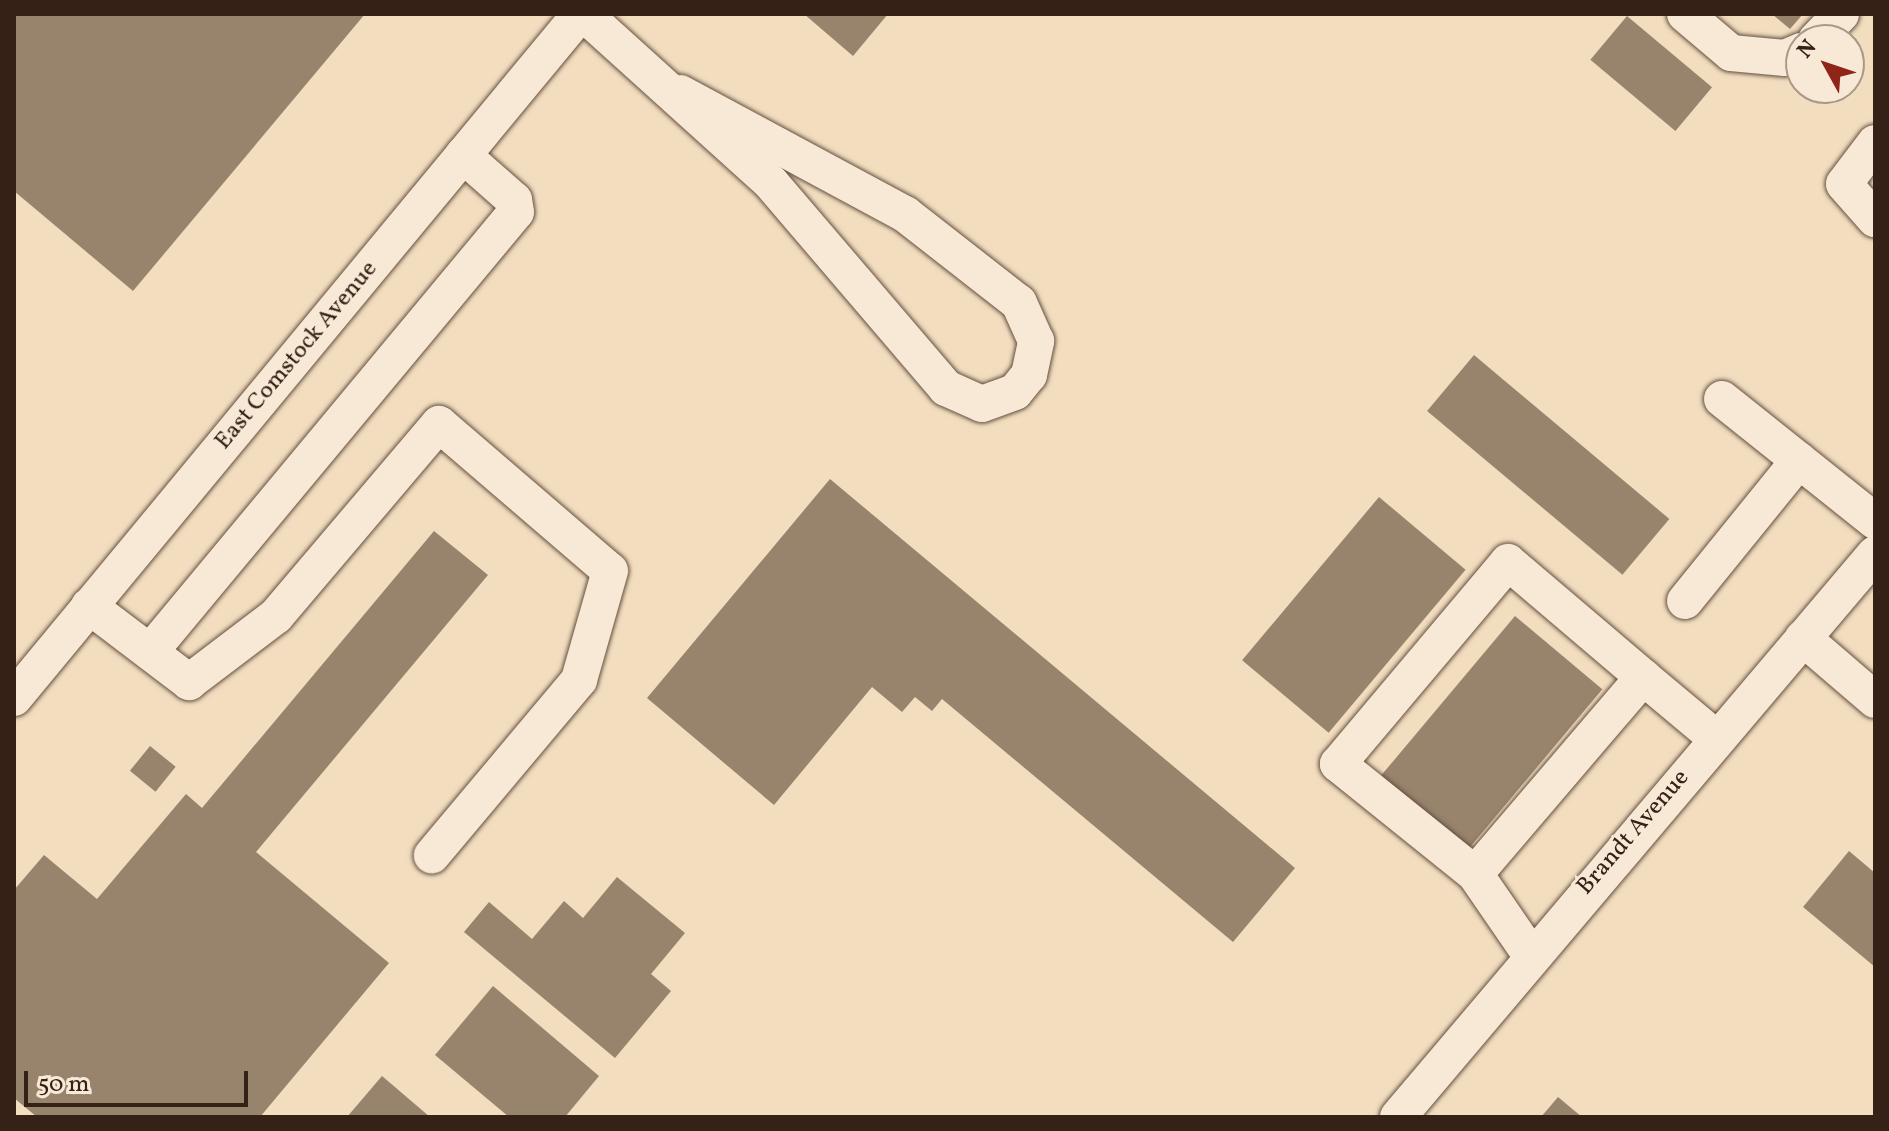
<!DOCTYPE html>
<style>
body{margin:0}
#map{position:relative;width:1889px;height:1131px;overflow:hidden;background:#f3ddbf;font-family:Vollkorn,serif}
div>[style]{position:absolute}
.building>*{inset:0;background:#98836d;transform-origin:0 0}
.roads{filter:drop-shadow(0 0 2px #645040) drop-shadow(0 0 2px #645040)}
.minor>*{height:36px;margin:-18px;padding:0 18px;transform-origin:18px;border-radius:18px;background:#f7e9d5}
span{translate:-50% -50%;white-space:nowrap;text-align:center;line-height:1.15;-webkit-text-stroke:6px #f7e9d5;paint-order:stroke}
.street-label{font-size:24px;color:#352115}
.frame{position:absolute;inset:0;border:16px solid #352115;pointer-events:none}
.north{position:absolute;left:1785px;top:24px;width:80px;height:80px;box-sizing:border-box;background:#f7e9d5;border:2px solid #a99988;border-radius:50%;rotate:310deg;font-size:22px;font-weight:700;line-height:32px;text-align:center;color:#352115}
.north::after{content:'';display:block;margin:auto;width:28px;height:36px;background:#8f2418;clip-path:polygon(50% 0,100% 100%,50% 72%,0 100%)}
.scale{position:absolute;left:24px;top:1071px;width:224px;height:36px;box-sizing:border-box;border:4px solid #352115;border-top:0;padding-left:10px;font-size:24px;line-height:28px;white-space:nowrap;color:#352115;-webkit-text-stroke:6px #f7e9d5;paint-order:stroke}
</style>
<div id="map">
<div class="building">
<div style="clip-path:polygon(14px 14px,365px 14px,133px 291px,14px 191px)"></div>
<div style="clip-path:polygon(804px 14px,888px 14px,853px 56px)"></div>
<div style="clip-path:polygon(1772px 14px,1803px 14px,1790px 29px)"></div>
<div style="left:1627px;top:16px;width:111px;height:57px;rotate:40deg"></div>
<div style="left:1474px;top:355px;width:255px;height:73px;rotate:40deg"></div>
<div style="clip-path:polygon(830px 479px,1295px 868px,1233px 942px,942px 699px,932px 711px,915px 697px,902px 712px,872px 687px,774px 805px,647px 698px)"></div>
<div style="left:1379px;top:497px;width:113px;height:213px;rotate:40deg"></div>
<div style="clip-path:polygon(434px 531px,488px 575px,256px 852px,389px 963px,260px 1117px,37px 1117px,14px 1098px,14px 890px,44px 855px,97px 899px,186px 794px,202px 808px)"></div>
<div style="left:1515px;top:616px;width:114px;height:209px;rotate:40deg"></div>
<div style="left:150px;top:746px;width:33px;height:32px;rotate:39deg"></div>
<div style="clip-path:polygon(1849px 851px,1875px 873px,1875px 967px,1803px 907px)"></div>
<div style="clip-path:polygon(617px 877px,685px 933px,651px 974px,671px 991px,615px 1058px,464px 932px,489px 902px,532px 939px,564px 901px,583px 918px)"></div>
<div style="clip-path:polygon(493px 986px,599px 1076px,565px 1117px,509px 1117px,435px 1055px)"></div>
<div style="clip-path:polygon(382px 1076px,430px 1117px,347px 1117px)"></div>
<div style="clip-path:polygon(1558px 1097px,1582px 1117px,1541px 1117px)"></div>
</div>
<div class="roads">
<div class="minor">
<div style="left:584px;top:14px;width:252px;rotate:42.1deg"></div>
<div style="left:771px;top:183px;width:270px;rotate:49.5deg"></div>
<div style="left:946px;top:388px;width:39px;rotate:24deg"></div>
<div style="left:982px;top:404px;width:35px;rotate:-20deg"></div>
<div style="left:1015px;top:392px;width:22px;rotate:-51deg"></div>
<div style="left:1029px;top:375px;width:35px;rotate:-78deg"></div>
<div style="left:1036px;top:341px;width:42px;rotate:-114.1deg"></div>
<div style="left:1019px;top:303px;width:145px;rotate:-142deg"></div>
<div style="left:905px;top:214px;width:255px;rotate:-151.7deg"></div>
<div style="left:1685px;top:14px;width:60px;rotate:40.3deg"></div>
<div style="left:1731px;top:53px;width:54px;rotate:5.3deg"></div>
<div style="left:1785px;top:58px;width:17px;rotate:-24deg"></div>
<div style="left:1816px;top:40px;width:36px;rotate:-46deg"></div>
<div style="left:1875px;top:143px;width:51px;rotate:127.1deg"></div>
<div style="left:1844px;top:184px;width:47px;rotate:48.5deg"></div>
<div style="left:1722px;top:399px;width:196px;rotate:38.6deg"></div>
<div style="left:1685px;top:601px;width:181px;rotate:-51deg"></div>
<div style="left:89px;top:606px;width:126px;rotate:37.2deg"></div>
<div style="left:189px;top:682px;width:109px;rotate:-37.2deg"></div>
<div style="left:276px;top:616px;width:252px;rotate:-49.7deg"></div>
<div style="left:439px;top:424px;width:225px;rotate:40.7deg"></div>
<div style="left:610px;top:571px;width:113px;rotate:105.9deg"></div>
<div style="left:579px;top:680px;width:229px;rotate:130deg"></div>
<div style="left:1803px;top:638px;width:95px;rotate:40.7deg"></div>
<div style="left:150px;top:652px;width:572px;rotate:-50.25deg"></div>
<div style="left:516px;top:212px;width:12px;rotate:-99deg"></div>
<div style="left:514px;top:200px;width:68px;rotate:-138.6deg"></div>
<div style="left:14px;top:698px;width:888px;rotate:-50.39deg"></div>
<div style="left:1475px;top:874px;width:176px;rotate:-141.2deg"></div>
<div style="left:1338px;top:764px;width:264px;rotate:-49.9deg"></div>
<div style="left:1508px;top:562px;width:177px;rotate:40.4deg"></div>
<div style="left:1530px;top:954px;width:97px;rotate:-124.5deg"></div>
<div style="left:1475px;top:874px;width:259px;rotate:-49.5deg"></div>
<div style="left:1643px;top:677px;width:95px;rotate:39.9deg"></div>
<div style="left:1398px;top:1117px;width:738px;rotate:-49.73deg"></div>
</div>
</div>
<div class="street-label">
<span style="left:297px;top:356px;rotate:-50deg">East Comstock Avenue</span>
<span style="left:1634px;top:833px;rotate:-49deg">Brandt Avenue</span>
</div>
<div class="frame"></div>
<div class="north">N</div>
<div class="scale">50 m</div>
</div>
